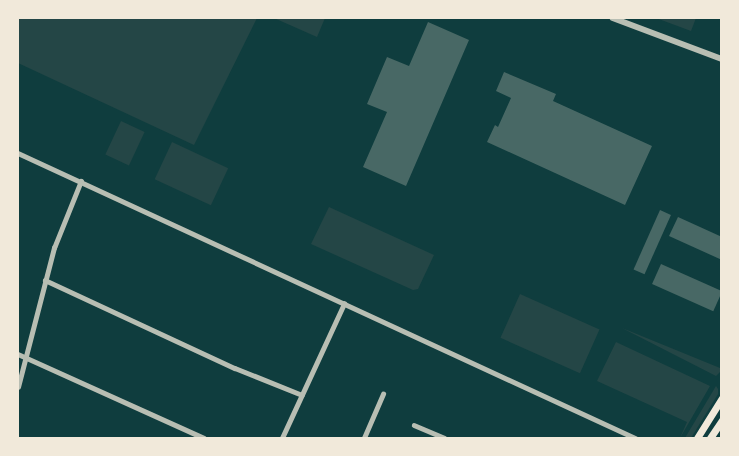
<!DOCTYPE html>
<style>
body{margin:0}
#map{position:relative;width:739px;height:456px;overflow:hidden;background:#0f3d3e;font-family:"Nunito Sans",sans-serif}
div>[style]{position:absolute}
.green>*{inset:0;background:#244646;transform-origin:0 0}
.building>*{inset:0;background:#486865;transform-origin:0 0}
.minor>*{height:4.5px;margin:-2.25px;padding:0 2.25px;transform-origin:2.25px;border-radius:2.25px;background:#b8beb3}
.tertiary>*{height:5.5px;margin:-2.75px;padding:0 2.75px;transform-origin:2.75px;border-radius:2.75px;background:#b8beb3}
.primary>*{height:7px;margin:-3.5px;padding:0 3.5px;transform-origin:3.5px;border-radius:3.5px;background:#f1e9da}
span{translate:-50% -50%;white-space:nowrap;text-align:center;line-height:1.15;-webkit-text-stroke:5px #f1e9da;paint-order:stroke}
.frame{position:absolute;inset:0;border:19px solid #f1e9da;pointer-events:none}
</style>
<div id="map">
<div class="green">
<div style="clip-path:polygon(18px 18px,257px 18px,194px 145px,18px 63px)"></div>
<div style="clip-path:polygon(274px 18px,325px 18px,317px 37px)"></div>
<div style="clip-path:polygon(656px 18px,696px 18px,691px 31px)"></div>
<div style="left:121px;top:121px;width:26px;height:37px;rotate:25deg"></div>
<div style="left:172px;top:142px;width:62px;height:41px;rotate:25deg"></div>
<div style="clip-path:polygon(329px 207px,434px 255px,418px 289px,413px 290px,311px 244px)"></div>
<div style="left:520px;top:294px;width:87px;height:48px;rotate:24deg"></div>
<div style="clip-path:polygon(622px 328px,720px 368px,721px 366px,721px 371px,716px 376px)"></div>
<div style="clip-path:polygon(616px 342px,710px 386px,680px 438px,687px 422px,597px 381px)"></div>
<div style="clip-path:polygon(716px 386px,718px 389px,718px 394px,691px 438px,685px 438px)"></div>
</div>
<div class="building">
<div style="clip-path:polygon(428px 22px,469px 40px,406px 186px,363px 167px,387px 112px,367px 104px,387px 57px,409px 66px)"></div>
<div style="clip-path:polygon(504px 72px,556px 94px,553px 101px,652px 146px,625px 205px,487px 142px,495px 125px,498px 127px,511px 98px,496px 91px)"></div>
<div style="left:660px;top:210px;width:12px;height:65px;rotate:24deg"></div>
<div style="clip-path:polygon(678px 217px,722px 237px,722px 260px,669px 236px)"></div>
<div style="left:661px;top:264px;width:67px;height:22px;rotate:24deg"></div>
</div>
<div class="minor">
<div style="left:18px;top:153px;width:680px;rotate:24.79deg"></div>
<div style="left:45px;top:280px;width:209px;rotate:24.9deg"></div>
<div style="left:235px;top:368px;width:72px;rotate:21.9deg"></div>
<div style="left:18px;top:354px;width:204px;rotate:24.3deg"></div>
<div style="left:18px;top:387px;width:144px;rotate:-75.5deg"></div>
<div style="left:54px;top:248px;width:72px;rotate:-68.1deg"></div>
<div style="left:414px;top:425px;width:33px;rotate:23deg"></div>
<div style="left:282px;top:438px;width:148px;rotate:-65.2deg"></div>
<div style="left:364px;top:438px;width:48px;rotate:-66.6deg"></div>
</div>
<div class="tertiary">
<div style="left:613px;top:18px;width:116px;rotate:20.6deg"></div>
</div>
<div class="primary">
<div style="left:697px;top:438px;width:47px;rotate:-58deg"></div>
<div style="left:710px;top:438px;width:22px;rotate:-56deg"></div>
</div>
<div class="frame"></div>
</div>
